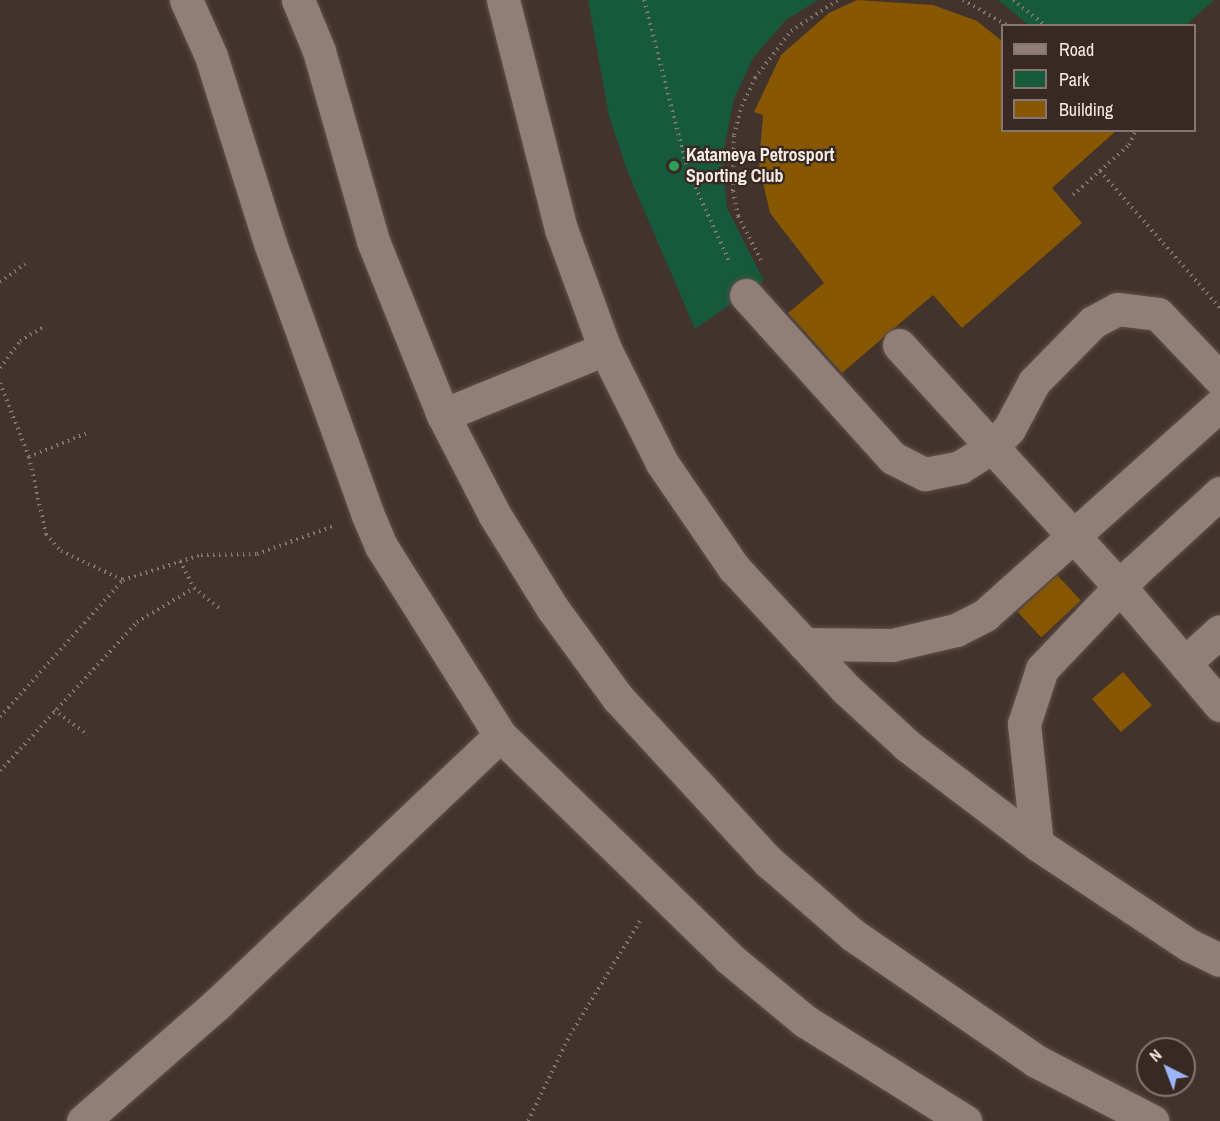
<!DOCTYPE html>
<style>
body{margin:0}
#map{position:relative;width:1220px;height:1121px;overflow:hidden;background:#43332d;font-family:"Archivo Narrow",sans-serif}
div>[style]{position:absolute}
.green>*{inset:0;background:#17593d}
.building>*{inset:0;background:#875801;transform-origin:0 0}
.path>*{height:4px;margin-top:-2px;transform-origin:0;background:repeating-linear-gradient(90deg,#857772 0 1.5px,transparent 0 6px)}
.roads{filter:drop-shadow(0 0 2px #5e504c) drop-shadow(0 0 2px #5e504c)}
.minor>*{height:33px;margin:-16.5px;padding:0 16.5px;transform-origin:16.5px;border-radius:16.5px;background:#917e77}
.dots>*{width:16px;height:16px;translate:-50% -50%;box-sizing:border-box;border:3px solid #382923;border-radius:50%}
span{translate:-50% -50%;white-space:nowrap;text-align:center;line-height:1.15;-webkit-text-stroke:4.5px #382923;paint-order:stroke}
.poi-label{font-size:18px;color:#f5ebe7;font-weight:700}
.left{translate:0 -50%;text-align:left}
.legend{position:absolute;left:1001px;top:24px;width:195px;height:108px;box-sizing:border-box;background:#382923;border:2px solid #847771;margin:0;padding:8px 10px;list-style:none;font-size:18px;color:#f5ebe7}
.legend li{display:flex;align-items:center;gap:12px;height:30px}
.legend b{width:30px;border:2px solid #847771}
.north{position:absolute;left:1136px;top:1037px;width:60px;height:60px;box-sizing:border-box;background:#382923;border:2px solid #847771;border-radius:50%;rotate:318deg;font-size:16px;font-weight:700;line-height:24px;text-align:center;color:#f5ebe7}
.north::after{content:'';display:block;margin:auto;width:21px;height:27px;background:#9bb5fd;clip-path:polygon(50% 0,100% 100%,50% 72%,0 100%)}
</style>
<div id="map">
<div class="green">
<div style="clip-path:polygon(588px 0,818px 0,786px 20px,753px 58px,734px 99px,722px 158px,727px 208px,764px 281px,695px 329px,628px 173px,609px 116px)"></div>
<div style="clip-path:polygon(998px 0,1214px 0,1186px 25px,1030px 26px)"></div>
</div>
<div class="building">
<div style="clip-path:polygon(857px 0,933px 5px,977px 21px,1002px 41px,1002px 130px,1117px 130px,1052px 188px,1082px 223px,962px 328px,933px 295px,842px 373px,788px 313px,824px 283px,770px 213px,759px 165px,763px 115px,754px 112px,781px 55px,829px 13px)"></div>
<div style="left:1057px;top:575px;width:35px;height:54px;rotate:47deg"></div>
<div style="left:1123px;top:672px;width:44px;height:41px;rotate:49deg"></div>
</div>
<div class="path">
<div style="left:644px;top:0;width:177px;rotate:75.6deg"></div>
<div style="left:688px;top:171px;width:101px;rotate:65.5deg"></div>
<div style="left:963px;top:0;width:52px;rotate:30deg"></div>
<div style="left:1013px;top:0;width:42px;rotate:38.2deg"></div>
<div style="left:1100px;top:171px;width:182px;rotate:48.8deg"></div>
<div style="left:1073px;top:195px;width:75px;rotate:-41.8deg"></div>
<div style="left:1129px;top:145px;width:17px;rotate:-65deg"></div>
<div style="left:761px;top:260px;width:50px;rotate:-117.6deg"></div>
<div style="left:738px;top:216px;width:25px;rotate:-101deg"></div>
<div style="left:733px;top:191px;width:56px;rotate:-89deg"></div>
<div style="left:734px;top:135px;width:30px;rotate:-75deg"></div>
<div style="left:742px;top:106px;width:31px;rotate:-65deg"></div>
<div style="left:755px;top:78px;width:59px;rotate:-52.5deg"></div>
<div style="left:791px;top:31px;width:56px;rotate:-33.4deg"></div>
<div style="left:0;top:282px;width:31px;rotate:-36deg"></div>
<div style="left:0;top:368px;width:34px;rotate:-53deg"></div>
<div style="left:20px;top:341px;width:27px;rotate:-31deg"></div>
<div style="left:0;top:383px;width:79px;rotate:68.6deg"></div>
<div style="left:29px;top:457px;width:79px;rotate:77.6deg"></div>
<div style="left:46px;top:534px;width:23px;rotate:49deg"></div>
<div style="left:61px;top:551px;width:68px;rotate:25.1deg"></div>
<div style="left:29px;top:457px;width:63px;rotate:-22.5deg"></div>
<div style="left:180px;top:561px;width:30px;rotate:63deg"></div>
<div style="left:194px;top:588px;width:35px;rotate:39deg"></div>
<div style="left:54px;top:710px;width:42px;rotate:36.3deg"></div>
<div style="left:0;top:717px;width:184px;rotate:-48.1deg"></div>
<div style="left:123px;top:580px;width:82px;rotate:-17.8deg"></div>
<div style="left:201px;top:555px;width:56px;rotate:-1deg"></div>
<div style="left:257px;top:554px;width:82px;rotate:-20deg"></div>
<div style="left:0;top:771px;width:202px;rotate:-47.4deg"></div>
<div style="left:137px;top:622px;width:66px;rotate:-30.8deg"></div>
<div style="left:528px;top:1121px;width:96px;rotate:-64deg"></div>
<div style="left:570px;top:1035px;width:134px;rotate:-58.4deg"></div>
</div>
<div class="roads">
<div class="minor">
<div style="left:186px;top:0;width:61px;rotate:65.9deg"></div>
<div style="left:211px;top:56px;width:196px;rotate:72.5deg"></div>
<div style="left:270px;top:243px;width:287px;rotate:70.2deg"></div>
<div style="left:367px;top:513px;width:36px;rotate:67deg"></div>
<div style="left:381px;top:546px;width:223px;rotate:57.8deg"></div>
<div style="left:500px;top:735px;width:320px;rotate:44.2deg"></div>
<div style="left:729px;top:958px;width:99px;rotate:39.7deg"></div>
<div style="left:805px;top:1021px;width:189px;rotate:32deg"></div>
<div style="left:298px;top:0;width:55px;rotate:67.6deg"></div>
<div style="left:319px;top:51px;width:198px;rotate:74.1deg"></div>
<div style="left:373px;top:241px;width:188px;rotate:68.1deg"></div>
<div style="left:443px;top:415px;width:111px;rotate:62.7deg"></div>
<div style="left:494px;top:514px;width:112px;rotate:58.2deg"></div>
<div style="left:553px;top:609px;width:110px;rotate:53.9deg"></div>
<div style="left:618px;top:698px;width:223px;rotate:47.4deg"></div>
<div style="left:769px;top:862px;width:111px;rotate:41deg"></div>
<div style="left:853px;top:935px;width:222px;rotate:34.5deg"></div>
<div style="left:1036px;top:1061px;width:131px;rotate:27.3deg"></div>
<div style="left:503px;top:0;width:236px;rotate:75.8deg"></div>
<div style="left:561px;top:229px;width:128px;rotate:69.9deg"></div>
<div style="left:605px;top:349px;width:127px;rotate:63.4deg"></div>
<div style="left:662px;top:463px;width:127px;rotate:55.6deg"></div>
<div style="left:734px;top:568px;width:165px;rotate:47.2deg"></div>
<div style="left:846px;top:689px;width:84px;rotate:42.6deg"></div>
<div style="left:908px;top:746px;width:162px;rotate:37.2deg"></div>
<div style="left:1037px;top:844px;width:182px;rotate:33.6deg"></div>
<div style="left:1189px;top:945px;width:34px;rotate:26deg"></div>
<div style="left:746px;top:295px;width:219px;rotate:48deg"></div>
<div style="left:893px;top:458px;width:36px;rotate:27deg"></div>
<div style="left:925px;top:474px;width:36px;rotate:-11deg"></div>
<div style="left:960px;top:467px;width:38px;rotate:-32deg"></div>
<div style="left:992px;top:447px;width:25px;rotate:-47deg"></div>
<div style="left:1009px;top:429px;width:53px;rotate:-62deg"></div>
<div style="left:1034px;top:382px;width:84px;rotate:-45.5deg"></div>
<div style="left:1093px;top:322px;width:27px;rotate:-28deg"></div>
<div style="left:1117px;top:309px;width:41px;rotate:7deg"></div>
<div style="left:1158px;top:314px;width:90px;rotate:46.4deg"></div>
<div style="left:899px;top:345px;width:328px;rotate:47.6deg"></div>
<div style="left:1120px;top:587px;width:155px;rotate:49.7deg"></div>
<div style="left:443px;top:415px;width:175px;rotate:-22.2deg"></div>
<div style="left:804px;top:644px;width:88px;rotate:0.7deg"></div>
<div style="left:892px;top:645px;width:66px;rotate:-13.2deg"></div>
<div style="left:956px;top:630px;width:33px;rotate:-27deg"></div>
<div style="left:985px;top:615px;width:315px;rotate:-41.8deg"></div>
<div style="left:1185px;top:663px;width:47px;rotate:-42.4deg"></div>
<div style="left:1037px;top:844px;width:121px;rotate:-96.2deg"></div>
<div style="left:1024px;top:724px;width:58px;rotate:-71.9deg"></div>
<div style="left:1042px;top:669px;width:134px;rotate:-46.5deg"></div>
<div style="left:1134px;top:572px;width:117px;rotate:-42.6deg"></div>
<div style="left:83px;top:1121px;width:178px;rotate:-41.1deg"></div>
<div style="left:217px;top:1004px;width:390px;rotate:-43.5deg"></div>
</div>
</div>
<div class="dots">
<div style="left:674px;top:166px;background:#2e9e5b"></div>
</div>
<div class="poi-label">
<span class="left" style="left:686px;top:166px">Katameya Petrosport<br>Sporting Club</span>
</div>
<ul class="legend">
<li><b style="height:8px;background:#917e77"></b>Road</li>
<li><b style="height:16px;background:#17593d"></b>Park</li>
<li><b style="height:16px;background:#875801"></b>Building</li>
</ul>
<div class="north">N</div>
</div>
